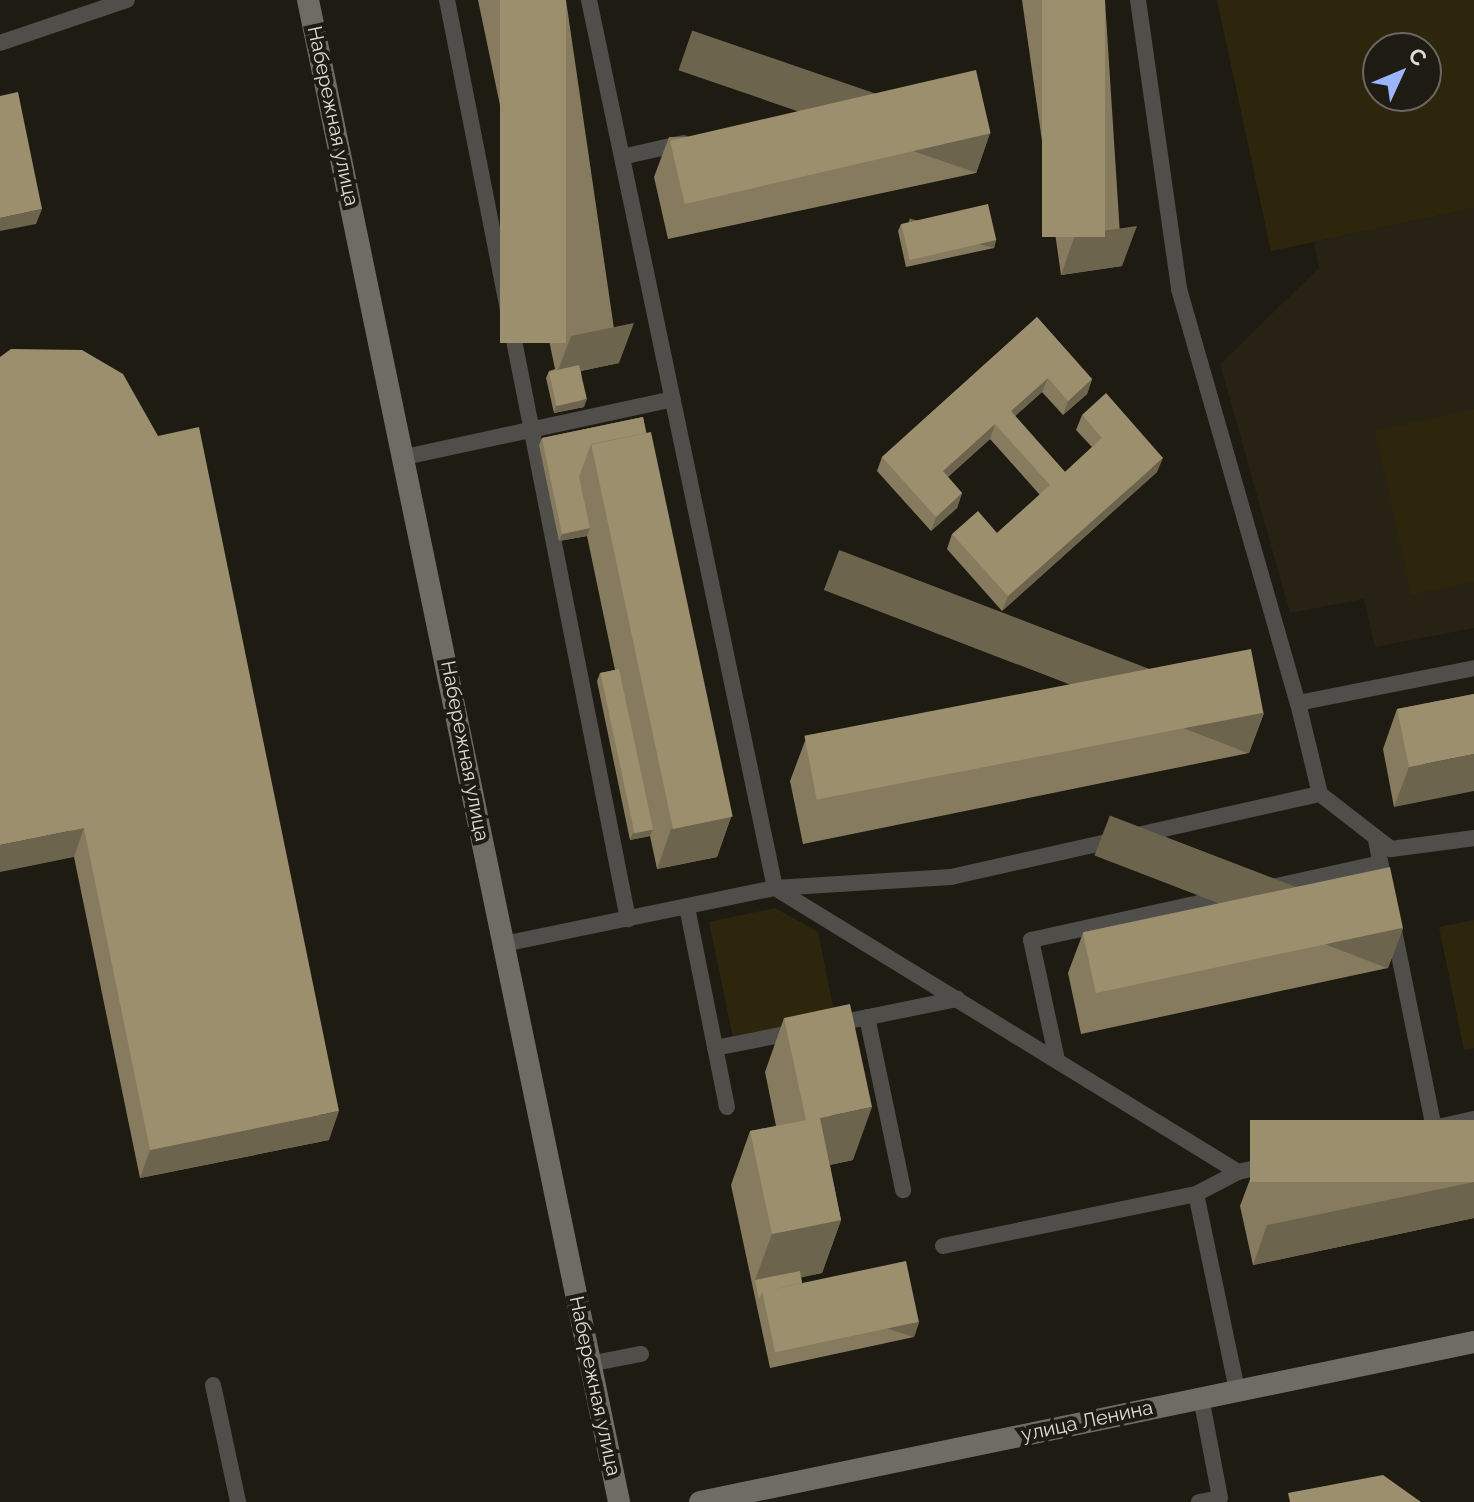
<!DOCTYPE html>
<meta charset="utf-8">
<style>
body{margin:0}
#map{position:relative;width:1474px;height:1502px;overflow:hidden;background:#1e1b12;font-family:Raleway,sans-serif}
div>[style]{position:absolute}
.built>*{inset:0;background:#282214}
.green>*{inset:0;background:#2e250d}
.service>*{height:16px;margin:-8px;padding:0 8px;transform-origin:8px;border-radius:8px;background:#504e4a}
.secondary>*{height:22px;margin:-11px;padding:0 11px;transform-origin:11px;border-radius:11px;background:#6e6c65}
.wall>*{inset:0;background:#867b5f}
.shaded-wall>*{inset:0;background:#6d644d;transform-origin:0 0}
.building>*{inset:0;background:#9c8f6e;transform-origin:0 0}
span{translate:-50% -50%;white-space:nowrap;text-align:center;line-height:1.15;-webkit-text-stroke:8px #1e1b12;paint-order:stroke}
.street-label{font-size:20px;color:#dfdcd7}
.north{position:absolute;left:1362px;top:32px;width:80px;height:80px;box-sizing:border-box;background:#1e1b12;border:2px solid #6b6861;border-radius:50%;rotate:46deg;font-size:22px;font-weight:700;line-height:32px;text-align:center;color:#dfdcd7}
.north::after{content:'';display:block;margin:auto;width:28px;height:36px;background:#9ab5fd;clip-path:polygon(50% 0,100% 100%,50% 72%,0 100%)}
</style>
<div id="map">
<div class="built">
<div style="clip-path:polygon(1474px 208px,1474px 628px,1375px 647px,1364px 599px,1290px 613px,1220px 364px,1319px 268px,1314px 242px)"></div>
</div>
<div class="green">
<div style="clip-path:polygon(evenodd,1217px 0,1474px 0,1474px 208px,1271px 251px,1217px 0,1378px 48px,1426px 48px,1426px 96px,1378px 96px,1378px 48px)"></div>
<div style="clip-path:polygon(1474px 409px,1474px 582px,1411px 595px,1375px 431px)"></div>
<div style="clip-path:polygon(775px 908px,818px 932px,835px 1016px,733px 1038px,709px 922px)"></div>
<div style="clip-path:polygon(1474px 920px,1474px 1048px,1464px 1050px,1439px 927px)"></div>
</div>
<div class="service">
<div style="left:447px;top:0;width:937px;rotate:78.86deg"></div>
<div style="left:589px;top:0;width:907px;rotate:78.17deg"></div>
<div style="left:775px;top:888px;width:543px;rotate:31.52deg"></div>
<div style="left:1138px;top:0;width:292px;rotate:81.9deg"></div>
<div style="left:1179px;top:289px;width:431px;rotate:74deg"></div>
<div style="left:0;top:43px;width:134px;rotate:-18.7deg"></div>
<div style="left:622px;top:157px;width:63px;rotate:-12.9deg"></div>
<div style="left:405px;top:457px;width:274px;rotate:-12.2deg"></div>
<div style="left:1320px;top:794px;width:90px;rotate:37.8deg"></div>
<div style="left:1391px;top:849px;width:84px;rotate:-7.5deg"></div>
<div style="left:1376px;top:840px;width:32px;rotate:79deg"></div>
<div style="left:687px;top:907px;width:204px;rotate:78.7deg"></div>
<div style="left:1393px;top:925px;width:207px;rotate:78.6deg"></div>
<div style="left:504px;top:944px;width:277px;rotate:-11.7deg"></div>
<div style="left:775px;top:888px;width:176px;rotate:-3.6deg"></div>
<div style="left:951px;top:877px;width:378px;rotate:-12.7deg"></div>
<div style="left:1320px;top:794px;width:94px;rotate:-103.6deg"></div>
<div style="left:1298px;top:703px;width:179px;rotate:-11.2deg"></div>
<div style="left:867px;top:1017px;width:177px;rotate:78.2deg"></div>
<div style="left:834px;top:1024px;width:126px;rotate:-11.5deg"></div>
<div style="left:715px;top:1048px;width:83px;rotate:-11.2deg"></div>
<div style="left:1057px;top:1060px;width:123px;rotate:-102.2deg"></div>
<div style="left:1031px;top:940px;width:357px;rotate:-12.4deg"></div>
<div style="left:1376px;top:1141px;width:100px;rotate:-12.7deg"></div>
<div style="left:943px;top:1246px;width:258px;rotate:-11.6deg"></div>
<div style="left:589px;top:1364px;width:53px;rotate:-10.9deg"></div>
<div style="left:213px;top:1385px;width:120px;rotate:77.9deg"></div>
<div style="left:1237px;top:1390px;width:200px;rotate:-101.8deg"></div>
<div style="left:1196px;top:1194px;width:47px;rotate:-27.6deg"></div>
<div style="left:1238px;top:1172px;width:39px;rotate:-13deg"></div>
<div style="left:1199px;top:1502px;width:21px;rotate:-11deg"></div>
<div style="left:1220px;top:1498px;width:103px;rotate:-100.7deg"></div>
</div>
<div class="secondary">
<div style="left:308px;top:0;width:1534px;rotate:78.3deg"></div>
<div style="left:700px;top:1502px;width:790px;rotate:-11.68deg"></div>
</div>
<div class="wall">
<div style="clip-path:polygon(478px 0,566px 0,619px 363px,581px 371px,584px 407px,554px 413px,546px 378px,549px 371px,555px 369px)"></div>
<div style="clip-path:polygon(1022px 0,1105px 0,1122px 266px,1061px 275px)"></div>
<div style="clip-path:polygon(990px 133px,976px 173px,668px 239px,654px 177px,669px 137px)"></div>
<div style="clip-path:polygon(901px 224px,996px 240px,994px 248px,906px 267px,898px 231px)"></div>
<div style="clip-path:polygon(1037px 317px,1092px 379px,1087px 394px,1063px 415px,1042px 392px,1015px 416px,1065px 472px,1092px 447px,1076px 430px,1082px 415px,1157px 472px,1002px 611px,947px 549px,952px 534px,997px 533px,1040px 495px,990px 439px,948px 477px,962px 493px,957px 508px,931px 531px,877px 471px,882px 457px)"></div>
<div style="clip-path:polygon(0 357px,329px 1140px,140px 1178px,74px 857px)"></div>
<div style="clip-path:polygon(643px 417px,731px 817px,717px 857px,657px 869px,650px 836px,630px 840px,597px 681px,600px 673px,615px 670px,587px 536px,559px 541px,539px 445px,542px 438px)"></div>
<div style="clip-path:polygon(1474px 694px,1394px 807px,1383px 749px,1397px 709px)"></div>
<div style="clip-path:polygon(1264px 713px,1249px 753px,803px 844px,790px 781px,805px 741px)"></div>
<div style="clip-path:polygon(1403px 928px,1388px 968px,1081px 1034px,1068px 973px,1083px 933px)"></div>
<div style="clip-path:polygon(784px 1018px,853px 1160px,830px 1165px,841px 1220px,822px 1273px,801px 1277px,802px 1283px,919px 1322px,914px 1337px,770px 1368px,731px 1185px,750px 1131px,776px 1126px,765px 1072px)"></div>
<div style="clip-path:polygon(1474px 1120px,1474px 1218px,1253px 1265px,1240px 1206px,1255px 1166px)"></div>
</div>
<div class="shaded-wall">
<div style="left:990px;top:133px;width:42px;height:315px;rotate:109deg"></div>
<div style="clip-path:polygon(42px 209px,36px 224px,0 231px,0 218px)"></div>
<div style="clip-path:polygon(1137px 226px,1122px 266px,1061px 275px,1075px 235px)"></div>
<div style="left:996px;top:240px;width:8px;height:89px;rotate:104deg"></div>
<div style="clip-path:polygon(634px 323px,619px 363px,556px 376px,571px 336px)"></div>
<div style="clip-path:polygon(1048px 378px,1042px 392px,1005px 425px,1011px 411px)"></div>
<div style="clip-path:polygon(1092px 379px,1087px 394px,1063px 415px,1068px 401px)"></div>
<div style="clip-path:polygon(587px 399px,584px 407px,554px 413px,556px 406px)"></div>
<div style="clip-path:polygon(995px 424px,990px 439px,937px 486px,943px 471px)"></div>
<div style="clip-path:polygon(1163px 458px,1157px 472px,1002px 611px,1008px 596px)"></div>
<div style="clip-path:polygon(962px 493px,957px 508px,931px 531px,936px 517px)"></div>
<div style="clip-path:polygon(590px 528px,587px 536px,559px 541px,562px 534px)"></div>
<div style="left:1264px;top:713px;width:43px;height:455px;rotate:111deg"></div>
<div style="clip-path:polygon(1474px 754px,1474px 791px,1394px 807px,1409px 767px)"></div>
<div style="clip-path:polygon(731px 817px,717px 857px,657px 869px,671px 829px)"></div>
<div style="clip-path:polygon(84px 828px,74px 857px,0 872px,0 845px)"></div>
<div style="clip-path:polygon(653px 829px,650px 836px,630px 840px,633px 833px)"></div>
<div style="left:1403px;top:928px;width:43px;height:314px;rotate:111deg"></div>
<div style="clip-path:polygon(872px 1107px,853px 1160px,800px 1171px,820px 1118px)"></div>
<div style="clip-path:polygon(339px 1111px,329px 1140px,140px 1178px,150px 1150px)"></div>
<div style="clip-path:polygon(1474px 1182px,1474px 1218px,1253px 1265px,1267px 1225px)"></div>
<div style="clip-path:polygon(841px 1220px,822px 1273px,757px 1287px,755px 1280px,772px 1234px)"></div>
<div style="left:919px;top:1322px;width:16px;height:147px;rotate:108deg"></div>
</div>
<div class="building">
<div style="left:500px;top:0;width:66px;height:343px"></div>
<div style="left:1042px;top:0;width:63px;height:237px"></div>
<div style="left:976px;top:70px;width:65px;height:314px;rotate:77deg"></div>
<div style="clip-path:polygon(18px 92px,42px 209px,0 218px,0 96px)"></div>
<div style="left:988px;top:204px;width:37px;height:89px;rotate:77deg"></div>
<div style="clip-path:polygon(1037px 317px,1092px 379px,1068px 401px,1048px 378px,1011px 411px,1065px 472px,1102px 438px,1082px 415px,1106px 393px,1163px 458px,1008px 596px,952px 534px,978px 511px,997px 533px,1050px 485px,995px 424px,943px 471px,962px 493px,936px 517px,882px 457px)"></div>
<div style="clip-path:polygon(11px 349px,82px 350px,123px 374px,158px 436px,199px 427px,339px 1111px,150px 1150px,84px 828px,0 845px,0 357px)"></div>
<div style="left:579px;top:365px;width:35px;height:31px;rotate:77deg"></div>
<div style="clip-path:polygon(643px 417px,646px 433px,591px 444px,579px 477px,590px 528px,562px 534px,542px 438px)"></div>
<div style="left:651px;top:432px;width:393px;height:61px;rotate:78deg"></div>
<div style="left:1251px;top:649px;width:65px;height:455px;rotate:79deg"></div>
<div style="left:619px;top:669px;width:164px;height:19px;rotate:78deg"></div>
<div style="clip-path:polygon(1474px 694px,1474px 754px,1409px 767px,1397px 709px)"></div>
<div style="left:1390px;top:867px;width:62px;height:314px;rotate:78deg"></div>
<div style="clip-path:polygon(850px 1004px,872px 1107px,820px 1118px,841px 1220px,772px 1234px,750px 1131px,806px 1120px,784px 1018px)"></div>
<div style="left:1474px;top:1120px;width:62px;height:224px;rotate:90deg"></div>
<div style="left:906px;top:1261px;width:62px;height:147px;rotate:78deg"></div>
<div style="clip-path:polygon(800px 1271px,802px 1283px,762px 1292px,759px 1299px,755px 1280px)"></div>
<div style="clip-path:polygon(1383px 1475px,1421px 1502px,1290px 1502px,1288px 1493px)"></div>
</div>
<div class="street-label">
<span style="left:333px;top:116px;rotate:78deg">Набережная улица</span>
<span style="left:465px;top:751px;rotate:79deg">Набережная улица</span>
<span style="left:595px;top:1386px;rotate:78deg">Набережная улица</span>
<span style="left:1087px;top:1421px;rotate:-12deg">улица Ленина</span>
</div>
<div class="north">С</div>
</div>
